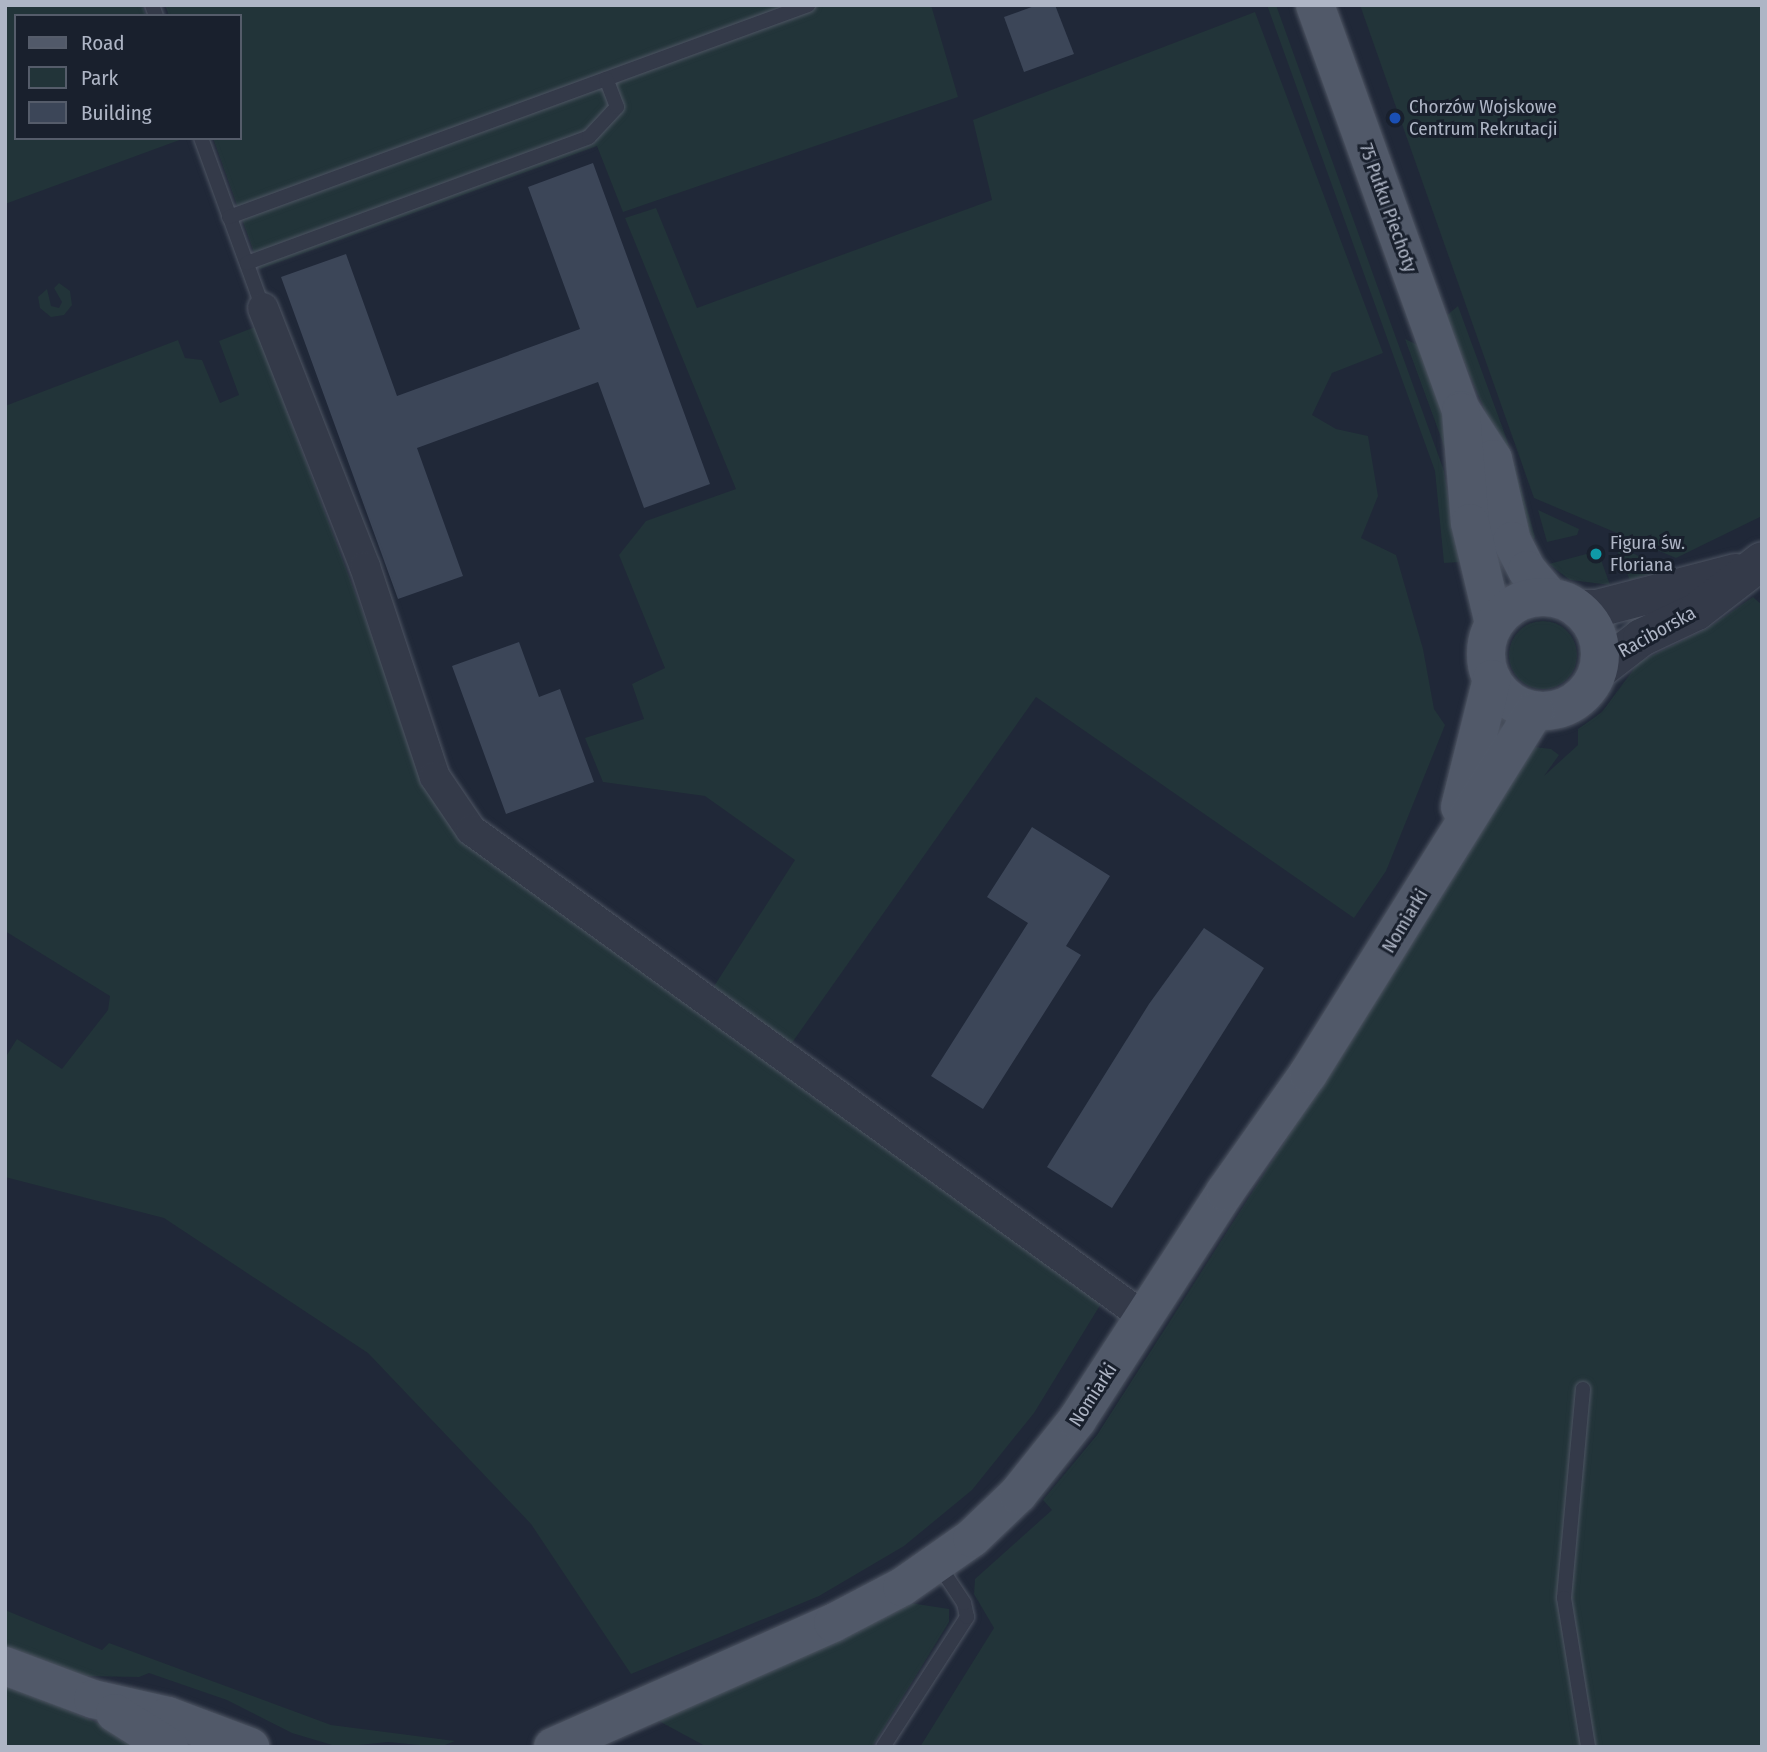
<!DOCTYPE html>
<meta charset="utf-8">
<style>
body{margin:0}
#map{position:relative;width:1767px;height:1752px;overflow:hidden;background:#202838;font-family:"Fira Sans Condensed",sans-serif}
div>[style]{position:absolute}
.green>*{inset:0;background:#223439}
.round{border-radius:50%}
.building>*{inset:0;background:#3c4658}
.roads{filter:drop-shadow(0 0 2px #4e5563) drop-shadow(0 0 2px #4e5563)}
.service>*{height:14px;margin:-7px;padding:0 7px;transform-origin:7px;border-radius:7px;background:#343a49}
.minor>*{height:30px;margin:-15px;padding:0 15px;transform-origin:15px;border-radius:15px;background:#343a49}
.tertiary>*{height:37px;margin:-18.5px;padding:0 18.5px;transform-origin:18.5px;border-radius:18.5px;background:#343a49}
.primary>*{height:38px;margin:-19px;padding:0 19px;transform-origin:19px;border-radius:19px;background:#515969}
.primary>.ring{margin:-19px;padding:0;box-sizing:content-box;background:none;border:38px solid #515969;border-radius:50%}
.dots>*{width:19px;height:19px;translate:-50% -50%;box-sizing:border-box;border:4px solid #19202d;border-radius:50%}
span{translate:-50% -50%;white-space:nowrap;text-align:center;line-height:1.15;-webkit-text-stroke:6px #19202d;paint-order:stroke}
.poi-label{font-size:19px;color:#aeb5c5}
.left{translate:0 -50%;text-align:left}
.street-label{font-size:19px;color:#aeb5c5}
.frame{position:absolute;inset:0;border:7px solid #aeb5c5;pointer-events:none}
.legend{position:absolute;left:14px;top:14px;width:228px;height:126px;box-sizing:border-box;background:#19202d;border:2px solid #555c6a;margin:0;padding:9px 12px;list-style:none;font-size:21px;color:#aeb5c5}
.legend li{display:flex;align-items:center;gap:14px;height:35px}
.legend b{width:35px;border:2px solid #555c6a}
</style>
<div id="map">
<div class="green">
<div style="clip-path:polygon(5px 5px,142px 5px,146px 16px,16px 16px,16px 138px,185px 138px,5px 204px)"></div>
<div style="clip-path:polygon(165px 5px,931px 5px,958px 97px,623px 212px,597px 146px,260px 269px,213px 138px,240px 138px,240px 16px,169px 16px)"></div>
<div style="clip-path:polygon(1267px 5px,1276px 5px,1444px 471px,1459px 562px,1444px 563px,1435px 471px)"></div>
<div style="clip-path:polygon(1360px 5px,1762px 5px,1762px 516px,1676px 558px,1534px 498px)"></div>
<div style="clip-path:polygon(1255px 12px,1383px 353px,1332px 373px,1312px 415px,1336px 429px,1368px 436px,1378px 496px,1361px 538px,1396px 555px,1423px 649px,1434px 709px,1445px 725px,1386px 871px,1354px 918px,1036px 697px,789px 1047px,711px 991px,795px 860px,705px 796px,603px 782px,585px 738px,644px 719px,632px 684px,665px 668px,619px 555px,646px 521px,736px 489px,625px 218px,656px 208px,697px 308px,992px 200px,973px 120px)"></div>
<div style="clip-path:polygon(59px 283px,70px 291px,72px 305px,64px 315px,51px 317px,40px 308px,38px 297px,47px 289px,51px 306px,59px 308px,62px 302px,54px 288px)"></div>
<div style="clip-path:polygon(1458px 306px,1507px 440px,1535px 537px,1530px 545px,1501px 448px,1445px 317px)"></div>
<div style="clip-path:polygon(255px 327px,434px 802px,467px 844px,1102px 1302px,1034px 1413px,972px 1490px,904px 1546px,819px 1596px,631px 1674px,531px 1524px,368px 1353px,164px 1218px,5px 1177px,5px 1058px,17px 1039px,62px 1069px,108px 1010px,110px 996px,5px 931px,5px 406px,178px 340px,185px 358px,202px 360px,220px 403px,239px 395px,219px 341px)"></div>
<div style="clip-path:polygon(1405px 339px,1420px 346px,1437px 389px,1454px 473px)"></div>
<div style="clip-path:polygon(1538px 510px,1579px 529px,1577px 535px,1547px 542px)"></div>
<div style="clip-path:polygon(1621px 548px,1667px 569px,1630px 580px,1617px 550px)"></div>
<div style="clip-path:polygon(1590px 553px,1600px 557px,1610px 585px,1570px 580px,1549px 564px)"></div>
<div style="clip-path:polygon(1753px 597px,1762px 605px,1762px 1747px,920px 1747px,994px 1628px,974px 1594px,975px 1579px,1052px 1510px,1043px 1500px,1097px 1435px,1255px 1188px,1466px 858px,1526px 746px,1551px 749px,1559px 755px,1544px 776px,1578px 745px,1578px 729px,1602px 712px,1639px 662px,1708px 628px)"></div>
<div class="round" style="left:1509px;top:621px;width:68px;height:68px"></div>
<div style="clip-path:polygon(910px 1603px,949px 1609px,949px 1622px,872px 1747px,707px 1747px,657px 1720px)"></div>
<div style="clip-path:polygon(5px 1610px,102px 1650px,109px 1643px,331px 1725px,455px 1741px,440px 1747px,388px 1742px,339px 1747px,292px 1733px,227px 1700px,149px 1673px,139px 1677px,81px 1676px,5px 1649px)"></div>
<div style="clip-path:polygon(5px 1683px,91px 1720px,146px 1747px,5px 1747px)"></div>
</div>
<div class="building">
<div style="clip-path:polygon(1037px 5px,1055px 5px,1074px 54px,1024px 72px,1004px 17px)"></div>
<div style="clip-path:polygon(593px 163px,710px 484px,644px 508px,598px 382px,417px 448px,463px 576px,398px 599px,281px 277px,346px 254px,397px 396px,580px 329px,528px 187px)"></div>
<div style="clip-path:polygon(519px 642px,539px 697px,560px 689px,594px 782px,506px 814px,452px 666px)"></div>
<div style="clip-path:polygon(1032px 827px,1110px 876px,1066px 946px,1081px 955px,983px 1109px,931px 1076px,1028px 923px,987px 897px)"></div>
<div style="clip-path:polygon(1204px 928px,1264px 968px,1112px 1208px,1047px 1167px,1149px 1004px)"></div>
</div>
<div class="roads">
<div class="service">
<div style="left:152px;top:5px;width:12px;rotate:70deg"></div>
<div style="left:201px;top:138px;width:181px;rotate:70deg"></div>
<div style="left:229px;top:217px;width:617px;rotate:-20.11deg"></div>
<div style="left:247px;top:263px;width:364px;rotate:-20.2deg"></div>
<div style="left:589px;top:137px;width:41px;rotate:-47deg"></div>
<div style="left:617px;top:107px;width:30px;rotate:-111deg"></div>
<div style="left:1583px;top:1389px;width:210px;rotate:95.2deg"></div>
<div style="left:1564px;top:1598px;width:151px;rotate:80.8deg"></div>
<div style="left:883px;top:1747px;width:155px;rotate:-57.1deg"></div>
<div style="left:967px;top:1617px;width:14px;rotate:-102deg"></div>
<div style="left:964px;top:1603px;width:47px;rotate:-123.7deg"></div>
</div>
<div class="minor">
<div style="left:263px;top:308px;width:278px;rotate:68.5deg"></div>
<div style="left:365px;top:567px;width:221px;rotate:71.6deg"></div>
<div style="left:435px;top:777px;width:64px;rotate:55.8deg"></div>
<div style="left:471px;top:830px;width:831px;rotate:35.89deg"></div>
</div>
<div class="tertiary">
<div style="left:1578px;top:608px;width:19px"></div>
<div style="left:1597px;top:608px;width:143px;rotate:-14.6deg"></div>
<div style="left:1598px;top:670px;width:54px;rotate:-37.5deg"></div>
<div style="left:1641px;top:637px;width:61px;rotate:-25.3deg"></div>
<div style="left:1696px;top:611px;width:83px;rotate:-37.7deg"></div>
</div>
<div class="primary">
<div style="left:1315px;top:5px;width:431px;rotate:70.2deg"></div>
<div style="left:1461px;top:410px;width:59px;rotate:56.9deg"></div>
<div style="left:1493px;top:459px;width:84px;rotate:77deg"></div>
<div style="left:1512px;top:541px;width:33px;rotate:63deg"></div>
<div style="left:1527px;top:570px;width:35px;rotate:50deg"></div>
<div style="left:1461px;top:412px;width:111px;rotate:85.4deg"></div>
<div style="left:1470px;top:523px;width:104px;rotate:76.6deg"></div>
<div class="ring" style="left:1486px;top:597px;width:76px;height:76px"></div>
<div style="left:1460px;top:807px;width:132px;rotate:-76deg"></div>
<div style="left:5px;top:1666px;width:94px;rotate:20.6deg"></div>
<div style="left:93px;top:1699px;width:77px;rotate:12.8deg"></div>
<div style="left:168px;top:1716px;width:88px;rotate:20.7deg"></div>
<div style="left:115px;top:1713px;width:64px;rotate:32.2deg"></div>
<div style="left:553px;top:1747px;width:306px;rotate:-23.9deg"></div>
<div style="left:833px;top:1623px;width:78px;rotate:-27.6deg"></div>
<div style="left:902px;top:1587px;width:85px;rotate:-35deg"></div>
<div style="left:972px;top:1538px;width:64px;rotate:-43.7deg"></div>
<div style="left:1018px;top:1494px;width:95px;rotate:-51.4deg"></div>
<div style="left:1077px;top:1420px;width:272px;rotate:-57deg"></div>
<div style="left:1225px;top:1192px;width:144px;rotate:-54.9deg"></div>
<div style="left:1308px;top:1074px;width:428px;rotate:-58deg"></div>
</div>
</div>
<div class="dots">
<div style="left:1395px;top:118px;background:#1a4fb4"></div>
<div style="left:1596px;top:554px;background:#0f9aa8"></div>
</div>
<div class="poi-label">
<span class="left" style="left:1409px;top:118px">Chorzów Wojskowe<br>Centrum Rekrutacji</span>
<span class="left" style="left:1610px;top:554px">Figura św.<br>Floriana</span>
</div>
<div class="street-label">
<span style="left:1388px;top:208px;rotate:70deg">75 Pułku Piechoty</span>
<span style="left:1657px;top:632px;rotate:-29deg">Raciborska</span>
<span style="left:1405px;top:921px;rotate:-59deg">Nomiarki</span>
<span style="left:1093px;top:1395px;rotate:-57deg">Nomiarki</span>
</div>
<div class="frame"></div>
<ul class="legend">
<li><b style="height:9px;background:#515969"></b>Road</li>
<li><b style="height:19px;background:#223439"></b>Park</li>
<li><b style="height:19px;background:#3c4658"></b>Building</li>
</ul>
</div>
